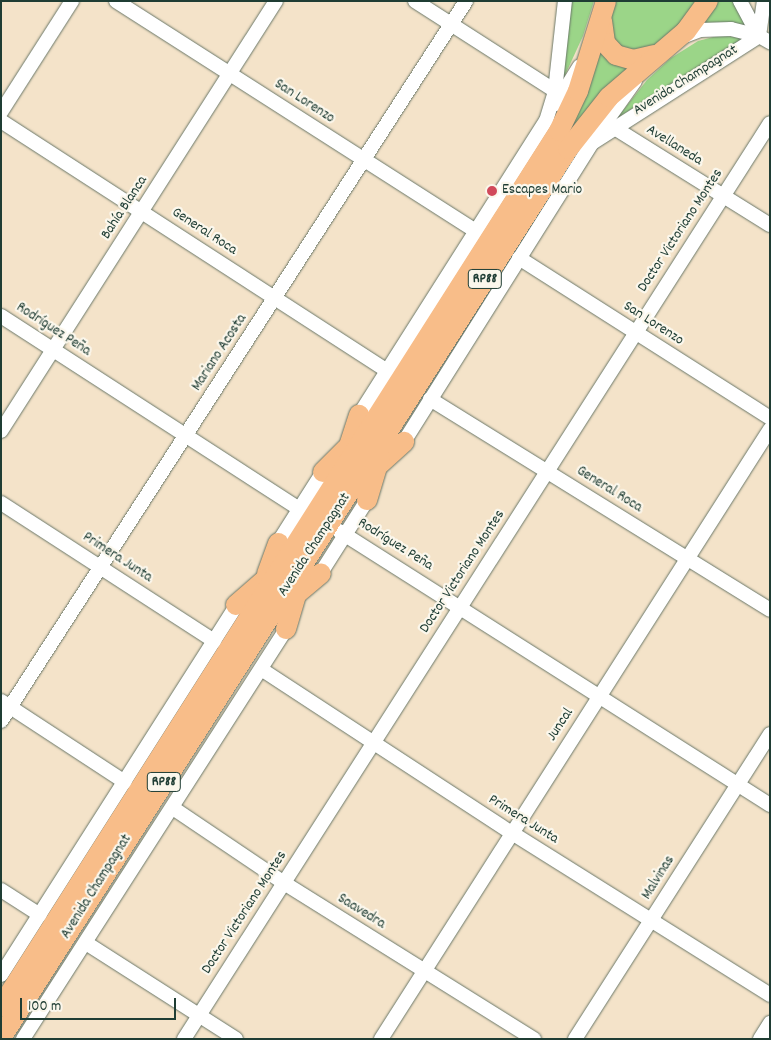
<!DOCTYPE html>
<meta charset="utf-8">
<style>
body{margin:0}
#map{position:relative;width:771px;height:1040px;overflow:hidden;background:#f4e3c9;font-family:Dekko,sans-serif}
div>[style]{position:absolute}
.green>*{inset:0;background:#9bd588}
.roads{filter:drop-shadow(0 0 1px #6a7768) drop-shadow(0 0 1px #6a7768)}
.minor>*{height:14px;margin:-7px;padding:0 7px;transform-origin:7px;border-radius:7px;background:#fff}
.highway>*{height:20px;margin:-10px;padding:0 10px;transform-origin:10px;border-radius:10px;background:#f8bd89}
.dots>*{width:14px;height:14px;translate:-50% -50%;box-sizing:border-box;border:2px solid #fbf7ec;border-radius:50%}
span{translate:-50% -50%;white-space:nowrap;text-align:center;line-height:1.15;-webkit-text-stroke:4.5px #fbf7ec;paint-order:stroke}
.shield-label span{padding:1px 4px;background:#fbf7ec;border:1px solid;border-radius:4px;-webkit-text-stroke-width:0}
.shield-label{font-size:14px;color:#1f3d34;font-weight:700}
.street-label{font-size:15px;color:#1f3d34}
.poi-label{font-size:15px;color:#1f3d34}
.left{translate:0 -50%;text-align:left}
.frame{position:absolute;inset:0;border:2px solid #1f3d34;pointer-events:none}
.scale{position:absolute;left:20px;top:998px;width:156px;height:22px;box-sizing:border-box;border:2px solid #1f3d34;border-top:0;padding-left:6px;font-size:15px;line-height:18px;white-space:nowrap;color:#1f3d34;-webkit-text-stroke:4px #fbf7ec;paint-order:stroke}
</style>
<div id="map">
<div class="green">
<div style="clip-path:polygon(570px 1px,594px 1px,583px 36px,560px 86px)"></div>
<div style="clip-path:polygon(613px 1px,700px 1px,692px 13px,653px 47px,626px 52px,614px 43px,610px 16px)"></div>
<div style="clip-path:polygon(715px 1px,734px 1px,751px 30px,700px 25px)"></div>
<div style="clip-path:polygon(721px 35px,746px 39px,617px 118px,647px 80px,671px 58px,698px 41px)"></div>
<div style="clip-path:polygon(598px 49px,630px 68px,555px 148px)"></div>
</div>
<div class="roads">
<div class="minor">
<div style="left:116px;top:1px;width:426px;rotate:32.6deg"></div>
<div style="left:415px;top:1px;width:166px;rotate:32.7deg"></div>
<div style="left:740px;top:1px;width:40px;rotate:62deg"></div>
<div style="left:759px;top:36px;width:35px;rotate:-82deg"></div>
<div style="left:682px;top:37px;width:19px;rotate:-21deg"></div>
<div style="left:700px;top:30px;width:31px;rotate:-2deg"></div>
<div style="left:731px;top:29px;width:29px;rotate:14deg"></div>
<div style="left:759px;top:36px;width:13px;rotate:29deg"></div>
<div style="left:556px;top:104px;width:44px;rotate:-58.1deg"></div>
<div style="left:1px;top:112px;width:132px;rotate:-57.4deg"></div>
<div style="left:1px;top:121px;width:460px;rotate:32.9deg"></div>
<div style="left:613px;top:127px;width:185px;rotate:32deg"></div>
<div style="left:598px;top:133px;width:64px;rotate:-54.6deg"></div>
<div style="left:519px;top:258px;width:298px;rotate:32.5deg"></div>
<div style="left:1px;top:316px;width:364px;rotate:32.9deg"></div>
<div style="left:430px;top:399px;width:400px;rotate:31.8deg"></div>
<div style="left:354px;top:423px;width:358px;rotate:-57.6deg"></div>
<div style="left:546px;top:121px;width:31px;rotate:-73deg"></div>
<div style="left:555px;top:91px;width:91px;rotate:-83.7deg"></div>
<div style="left:1px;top:431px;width:510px;rotate:-57.4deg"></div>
<div style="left:400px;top:448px;width:360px;rotate:-57.8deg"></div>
<div style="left:592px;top:143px;width:198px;rotate:-32.6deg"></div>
<div style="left:1px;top:503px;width:254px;rotate:32.9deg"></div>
<div style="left:339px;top:531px;width:511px;rotate:32.45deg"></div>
<div style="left:274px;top:549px;width:101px;rotate:-57.6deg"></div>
<div style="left:317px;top:579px;width:101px;rotate:-57.6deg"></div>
<div style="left:261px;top:669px;width:300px;rotate:33.2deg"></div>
<div style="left:512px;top:833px;width:305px;rotate:32.1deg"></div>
<div style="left:1px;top:701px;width:148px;rotate:33.2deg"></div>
<div style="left:1px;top:721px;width:857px;rotate:-57.14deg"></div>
<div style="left:173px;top:808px;width:134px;rotate:34deg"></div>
<div style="left:284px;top:883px;width:295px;rotate:32deg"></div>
<div style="left:1px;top:890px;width:46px;rotate:32.7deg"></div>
<div style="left:86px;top:943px;width:178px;rotate:32.6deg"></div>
<div style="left:1px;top:975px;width:447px;rotate:-57.5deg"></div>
<div style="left:23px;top:1039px;width:494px;rotate:-57.3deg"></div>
<div style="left:184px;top:1039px;width:1087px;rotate:-57.39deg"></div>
<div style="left:381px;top:1039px;width:723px;rotate:-57.47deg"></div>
<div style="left:575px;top:1039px;width:362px;rotate:-57.4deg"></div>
<div style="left:760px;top:1039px;width:19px;rotate:-58deg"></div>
</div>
<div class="highway">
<div style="left:602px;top:21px;width:22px;rotate:82deg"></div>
<div style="left:605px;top:43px;width:16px;rotate:47deg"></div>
<div style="left:616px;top:55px;width:18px;rotate:16deg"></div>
<div style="left:633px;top:60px;width:22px;rotate:-13deg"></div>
<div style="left:348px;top:449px;width:36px;rotate:-72deg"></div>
<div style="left:373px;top:470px;width:42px;rotate:-42.1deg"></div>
<div style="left:323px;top:472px;width:34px;rotate:-45deg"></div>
<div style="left:367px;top:500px;width:45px;rotate:-73.2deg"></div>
<div style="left:267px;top:574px;width:33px;rotate:-70deg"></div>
<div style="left:294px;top:596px;width:35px;rotate:-40deg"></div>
<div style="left:236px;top:605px;width:38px;rotate:-41deg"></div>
<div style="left:286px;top:629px;width:53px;rotate:-73.6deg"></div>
<div style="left:1px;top:1007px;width:1039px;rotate:-57.5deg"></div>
<div style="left:559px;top:131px;width:44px;rotate:-64.6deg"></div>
<div style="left:578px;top:91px;width:94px;rotate:-72.7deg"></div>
<div style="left:1px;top:1038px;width:1054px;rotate:-57.47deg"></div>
<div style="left:568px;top:149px;width:66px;rotate:-51.7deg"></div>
<div style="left:609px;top:97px;width:101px;rotate:-40.6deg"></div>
<div style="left:686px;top:31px;width:37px;rotate:-54deg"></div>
</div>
</div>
<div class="dots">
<div style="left:492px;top:191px;background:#d1495b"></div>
</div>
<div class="shield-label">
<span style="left:485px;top:279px">RP88</span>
<span style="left:164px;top:782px">RP88</span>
</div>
<div class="street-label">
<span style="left:686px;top:81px;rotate:-32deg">Avenida Champagnat</span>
<span style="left:304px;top:102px;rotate:33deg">San Lorenzo</span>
<span style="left:674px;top:146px;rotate:32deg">Avellaneda</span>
<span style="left:125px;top:208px;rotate:-57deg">Bahía Blanca</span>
<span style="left:681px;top:231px;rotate:-57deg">Doctor Victoriano Montes</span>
<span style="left:204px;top:232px;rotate:33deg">General Roca</span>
<span style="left:653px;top:324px;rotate:33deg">San Lorenzo</span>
<span style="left:53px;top:330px;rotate:33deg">Rodríguez Peña</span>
<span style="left:220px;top:353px;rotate:-57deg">Mariano Acosta</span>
<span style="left:609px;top:490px;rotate:32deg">General Roca</span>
<span style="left:315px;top:545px;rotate:-57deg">Avenida Champagnat</span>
<span style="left:395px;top:545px;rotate:32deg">Rodríguez Peña</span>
<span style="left:117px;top:558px;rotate:33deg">Primera Junta</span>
<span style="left:463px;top:572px;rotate:-57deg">Doctor Victoriano Montes</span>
<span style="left:561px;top:725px;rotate:-57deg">Juncal</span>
<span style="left:523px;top:820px;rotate:32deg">Primera Junta</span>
<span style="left:659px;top:878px;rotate:-58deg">Malvinas</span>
<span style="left:97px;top:887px;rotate:-58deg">Avenida Champagnat</span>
<span style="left:361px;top:912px;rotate:32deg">Saavedra</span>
<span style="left:245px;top:913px;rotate:-57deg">Doctor Victoriano Montes</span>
</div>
<div class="poi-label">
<span class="left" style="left:502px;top:191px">Escapes Mario</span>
</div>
<div class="frame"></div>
<div class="scale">100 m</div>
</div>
